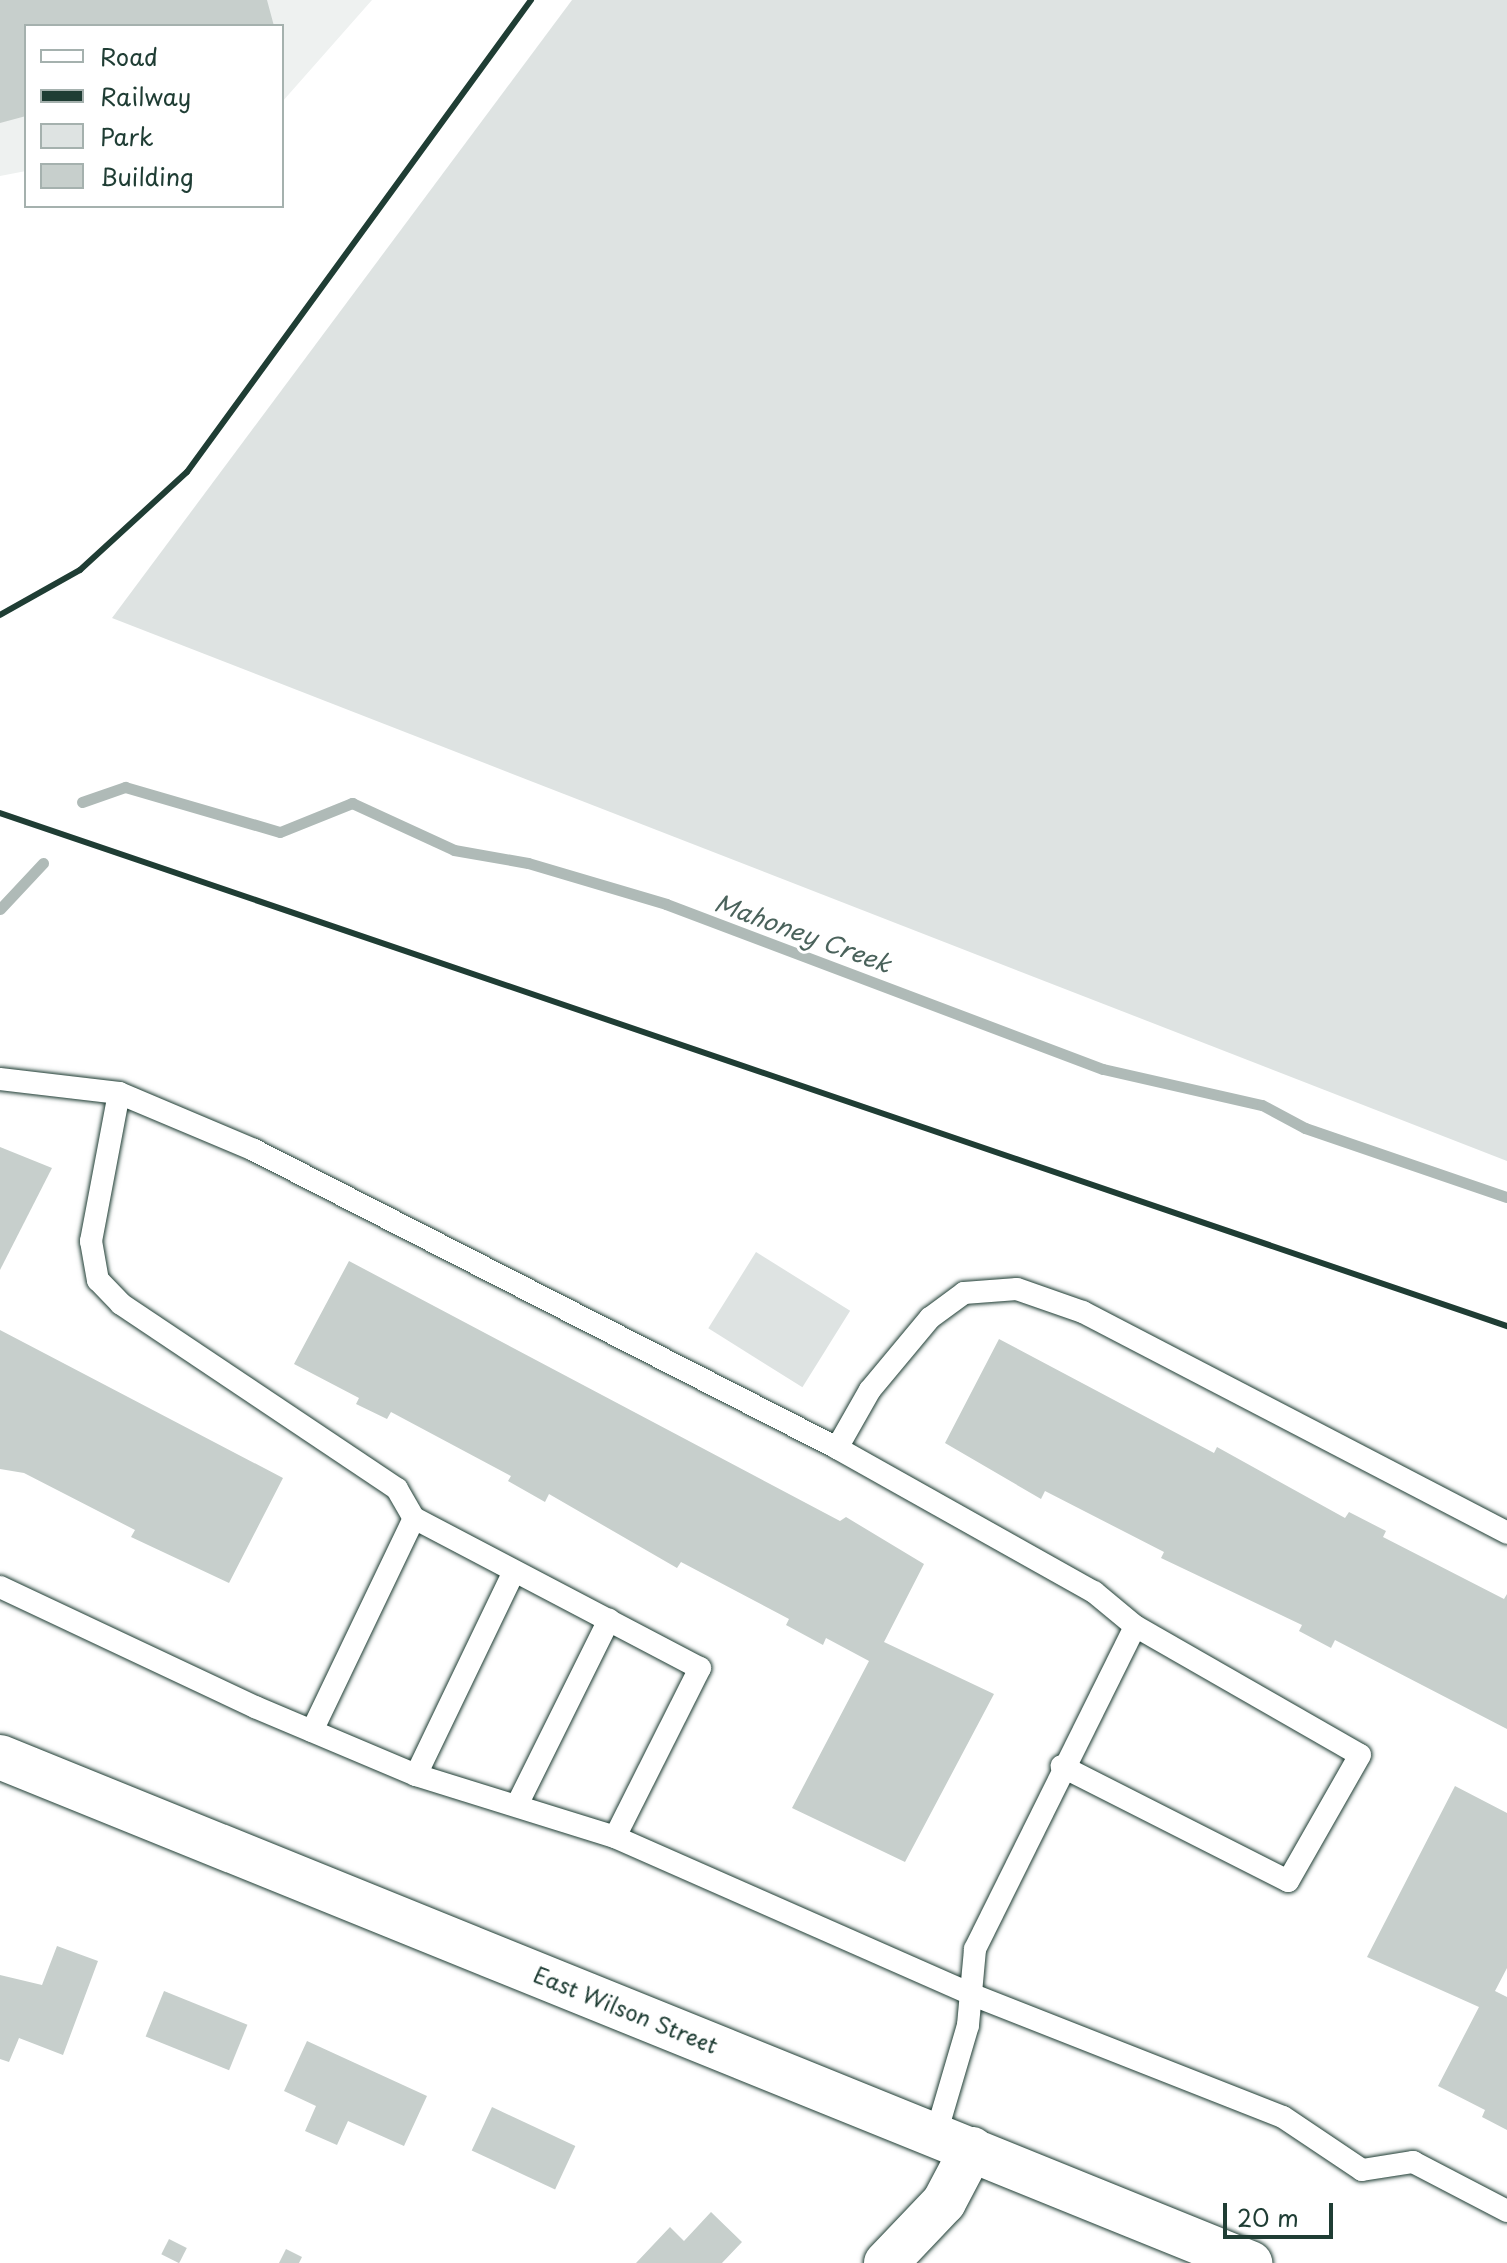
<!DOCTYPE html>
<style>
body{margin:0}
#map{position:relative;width:1507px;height:2263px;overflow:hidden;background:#fff;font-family:"Playpen Sans",sans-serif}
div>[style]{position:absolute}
.built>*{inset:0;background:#eef1f0}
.green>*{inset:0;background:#dee3e2;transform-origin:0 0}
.stream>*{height:11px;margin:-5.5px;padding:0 5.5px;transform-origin:5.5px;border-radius:5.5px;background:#afbab7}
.building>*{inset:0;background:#c7cfcc;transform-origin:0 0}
.roads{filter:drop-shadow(0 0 2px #1f3d34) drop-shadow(0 0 2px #1f3d34)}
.service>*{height:22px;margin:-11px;padding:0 11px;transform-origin:11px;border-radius:11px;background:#fff}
.minor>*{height:44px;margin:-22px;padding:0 22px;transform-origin:22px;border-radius:22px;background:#fff}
.tertiary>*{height:44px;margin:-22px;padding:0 22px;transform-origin:22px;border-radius:22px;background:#fff}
.rail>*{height:6px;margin:-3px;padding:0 3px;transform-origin:3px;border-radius:3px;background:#1f3d34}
span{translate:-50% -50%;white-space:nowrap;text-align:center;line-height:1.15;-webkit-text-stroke:6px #fff;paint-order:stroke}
.street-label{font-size:22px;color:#1f3d34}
.water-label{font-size:24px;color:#4a625b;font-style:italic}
.legend{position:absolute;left:24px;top:24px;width:260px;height:184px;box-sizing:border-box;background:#fff;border:2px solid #a5b1ae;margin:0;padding:10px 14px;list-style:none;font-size:24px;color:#1f3d34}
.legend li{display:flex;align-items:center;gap:16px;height:40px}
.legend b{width:40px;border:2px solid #a5b1ae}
.scale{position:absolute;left:1223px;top:2203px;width:110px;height:36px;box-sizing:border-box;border:4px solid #1f3d34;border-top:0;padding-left:10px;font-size:24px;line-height:28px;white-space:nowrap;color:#1f3d34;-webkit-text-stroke:6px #fff;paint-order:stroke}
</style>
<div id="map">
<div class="built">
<div style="clip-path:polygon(0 0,372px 0,282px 102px,282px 26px,26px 26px,26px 171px,0 176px)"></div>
</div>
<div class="green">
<div style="clip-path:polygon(572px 0,1507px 0,1507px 1161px,112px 618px)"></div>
<div style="left:756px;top:1252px;width:111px;height:90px;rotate:32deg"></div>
</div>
<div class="stream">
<div style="left:82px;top:802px;width:46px;rotate:-19.2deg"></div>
<div style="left:125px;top:787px;width:161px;rotate:16.2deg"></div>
<div style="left:280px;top:832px;width:78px;rotate:-21.9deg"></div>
<div style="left:352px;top:803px;width:112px;rotate:24.7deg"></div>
<div style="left:454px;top:850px;width:75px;rotate:10deg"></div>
<div style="left:528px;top:863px;width:144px;rotate:16.5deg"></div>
<div style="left:666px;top:904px;width:467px;rotate:20.7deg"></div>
<div style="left:1103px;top:1069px;width:163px;rotate:12.8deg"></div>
<div style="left:1262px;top:1105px;width:49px;rotate:28.1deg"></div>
<div style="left:1305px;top:1128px;width:213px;rotate:18.9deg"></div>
<div style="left:0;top:909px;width:63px;rotate:-46.9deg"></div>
</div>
<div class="building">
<div style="clip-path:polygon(0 0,267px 0,274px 26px,26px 26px,26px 116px,0 123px)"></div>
<div style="clip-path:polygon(0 1147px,52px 1168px,0 1270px)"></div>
<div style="clip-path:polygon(349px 1261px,840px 1521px,846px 1517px,924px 1564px,884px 1642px,994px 1694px,905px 1862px,792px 1808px,869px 1661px,826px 1638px,823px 1645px,786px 1625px,789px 1619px,681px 1562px,677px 1568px,549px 1494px,545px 1502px,508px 1481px,511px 1476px,391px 1412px,387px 1419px,356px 1404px,359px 1398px,294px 1364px)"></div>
<div style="clip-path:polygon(0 1330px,283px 1478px,229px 1583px,131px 1537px,135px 1530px,24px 1473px,0 1469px)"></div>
<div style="clip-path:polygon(999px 1339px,1214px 1453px,1217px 1447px,1345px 1518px,1349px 1512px,1386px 1531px,1383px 1537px,1504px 1599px,1507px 1594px,1507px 1729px,1335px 1640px,1331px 1648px,1299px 1631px,1302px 1625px,1161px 1558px,1164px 1552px,1045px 1491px,1041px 1499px,945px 1443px)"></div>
<div style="clip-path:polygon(1455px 1786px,1507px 1813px,1507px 1968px,1495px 1991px,1507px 1997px,1507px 2130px,1482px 2117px,1485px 2110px,1438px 2086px,1479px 2007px,1367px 1957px)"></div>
<div style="clip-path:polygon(57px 1946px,98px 1961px,63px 2055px,19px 2038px,9px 2062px,0 2059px,0 1975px,42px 1985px)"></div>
<div style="left:164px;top:1991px;width:90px;height:49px;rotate:22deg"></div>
<div style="clip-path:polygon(307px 2041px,427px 2096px,404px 2146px,348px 2121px,337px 2145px,305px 2131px,316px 2106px,284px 2091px)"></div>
<div style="left:492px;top:2107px;width:92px;height:48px;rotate:25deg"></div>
<div style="clip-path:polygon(711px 2212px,742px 2242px,722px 2263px,636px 2263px,670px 2227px,684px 2241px)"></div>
<div style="left:169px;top:2239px;width:20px;height:17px;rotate:27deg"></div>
<div style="clip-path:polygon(286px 2249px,302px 2257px,299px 2263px,279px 2263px)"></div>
</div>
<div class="roads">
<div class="service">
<div style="left:0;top:1079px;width:120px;rotate:6.7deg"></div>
<div style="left:119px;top:1093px;width:147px;rotate:22.9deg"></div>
<div style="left:254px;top:1150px;width:655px;rotate:27.07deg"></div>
<div style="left:837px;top:1448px;width:295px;rotate:29.3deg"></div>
<div style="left:1094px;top:1592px;width:53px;rotate:39.7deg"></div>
<div style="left:1135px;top:1626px;width:259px;rotate:29.8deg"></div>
<div style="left:1360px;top:1755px;width:145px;rotate:119.7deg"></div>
<div style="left:1288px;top:1881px;width:254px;rotate:-153.1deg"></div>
<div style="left:119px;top:1093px;width:151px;rotate:100.7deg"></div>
<div style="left:91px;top:1241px;width:40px;rotate:80deg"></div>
<div style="left:98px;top:1280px;width:33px;rotate:46deg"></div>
<div style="left:121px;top:1304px;width:332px;rotate:33.8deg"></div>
<div style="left:397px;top:1489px;width:34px;rotate:60deg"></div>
<div style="left:414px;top:1518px;width:323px;rotate:27.7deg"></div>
<div style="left:700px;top:1668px;width:189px;rotate:116.7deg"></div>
<div style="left:615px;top:1837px;width:391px;rotate:23.8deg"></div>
<div style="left:973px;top:1995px;width:333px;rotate:21.5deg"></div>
<div style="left:1283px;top:2117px;width:95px;rotate:33.9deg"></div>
<div style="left:1362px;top:2170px;width:52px;rotate:-8.9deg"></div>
<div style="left:1413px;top:2162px;width:106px;rotate:27.5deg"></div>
<div style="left:837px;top:1448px;width:67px;rotate:-60.4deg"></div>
<div style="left:870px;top:1390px;width:94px;rotate:-50.2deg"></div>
<div style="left:930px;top:1318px;width:42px;rotate:-36.3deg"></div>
<div style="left:964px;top:1293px;width:53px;rotate:-4.3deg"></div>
<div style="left:1017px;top:1289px;width:70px;rotate:19.2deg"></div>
<div style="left:1083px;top:1312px;width:478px;rotate:27.5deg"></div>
<div style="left:0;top:1587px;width:282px;rotate:25.2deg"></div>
<div style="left:255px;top:1707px;width:175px;rotate:22.9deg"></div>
<div style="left:416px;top:1775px;width:208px;rotate:17.3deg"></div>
<div style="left:312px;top:1731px;width:236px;rotate:-64.4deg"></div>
<div style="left:416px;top:1775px;width:226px;rotate:-64.3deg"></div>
<div style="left:517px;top:1805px;width:207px;rotate:-63.6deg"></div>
<div style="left:936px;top:2134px;width:114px;rotate:-73.6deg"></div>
<div style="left:968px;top:2025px;width:76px;rotate:-84.7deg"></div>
<div style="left:975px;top:1949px;width:360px;rotate:-63.6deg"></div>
</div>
<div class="minor">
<div style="left:886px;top:2263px;width:84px;rotate:-46.4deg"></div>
<div style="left:944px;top:2202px;width:60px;rotate:-62.2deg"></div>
</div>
<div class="tertiary">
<div style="left:0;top:1757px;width:1349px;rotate:22.04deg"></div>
</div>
</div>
<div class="rail">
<div style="left:0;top:615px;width:92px;rotate:-29.4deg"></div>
<div style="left:80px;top:570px;width:145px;rotate:-42.5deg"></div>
<div style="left:187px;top:472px;width:584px;rotate:-53.91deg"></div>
<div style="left:0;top:813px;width:1592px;rotate:18.8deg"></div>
</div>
<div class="street-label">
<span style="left:626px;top:2009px;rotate:22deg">East Wilson Street</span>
</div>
<div class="water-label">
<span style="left:803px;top:933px;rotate:20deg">Mahoney Creek</span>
</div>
<ul class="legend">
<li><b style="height:10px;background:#fff"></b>Road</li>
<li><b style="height:10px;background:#1f3d34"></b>Railway</li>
<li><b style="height:22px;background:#dee3e2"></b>Park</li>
<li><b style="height:22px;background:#c7cfcc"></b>Building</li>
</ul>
<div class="scale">20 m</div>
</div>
